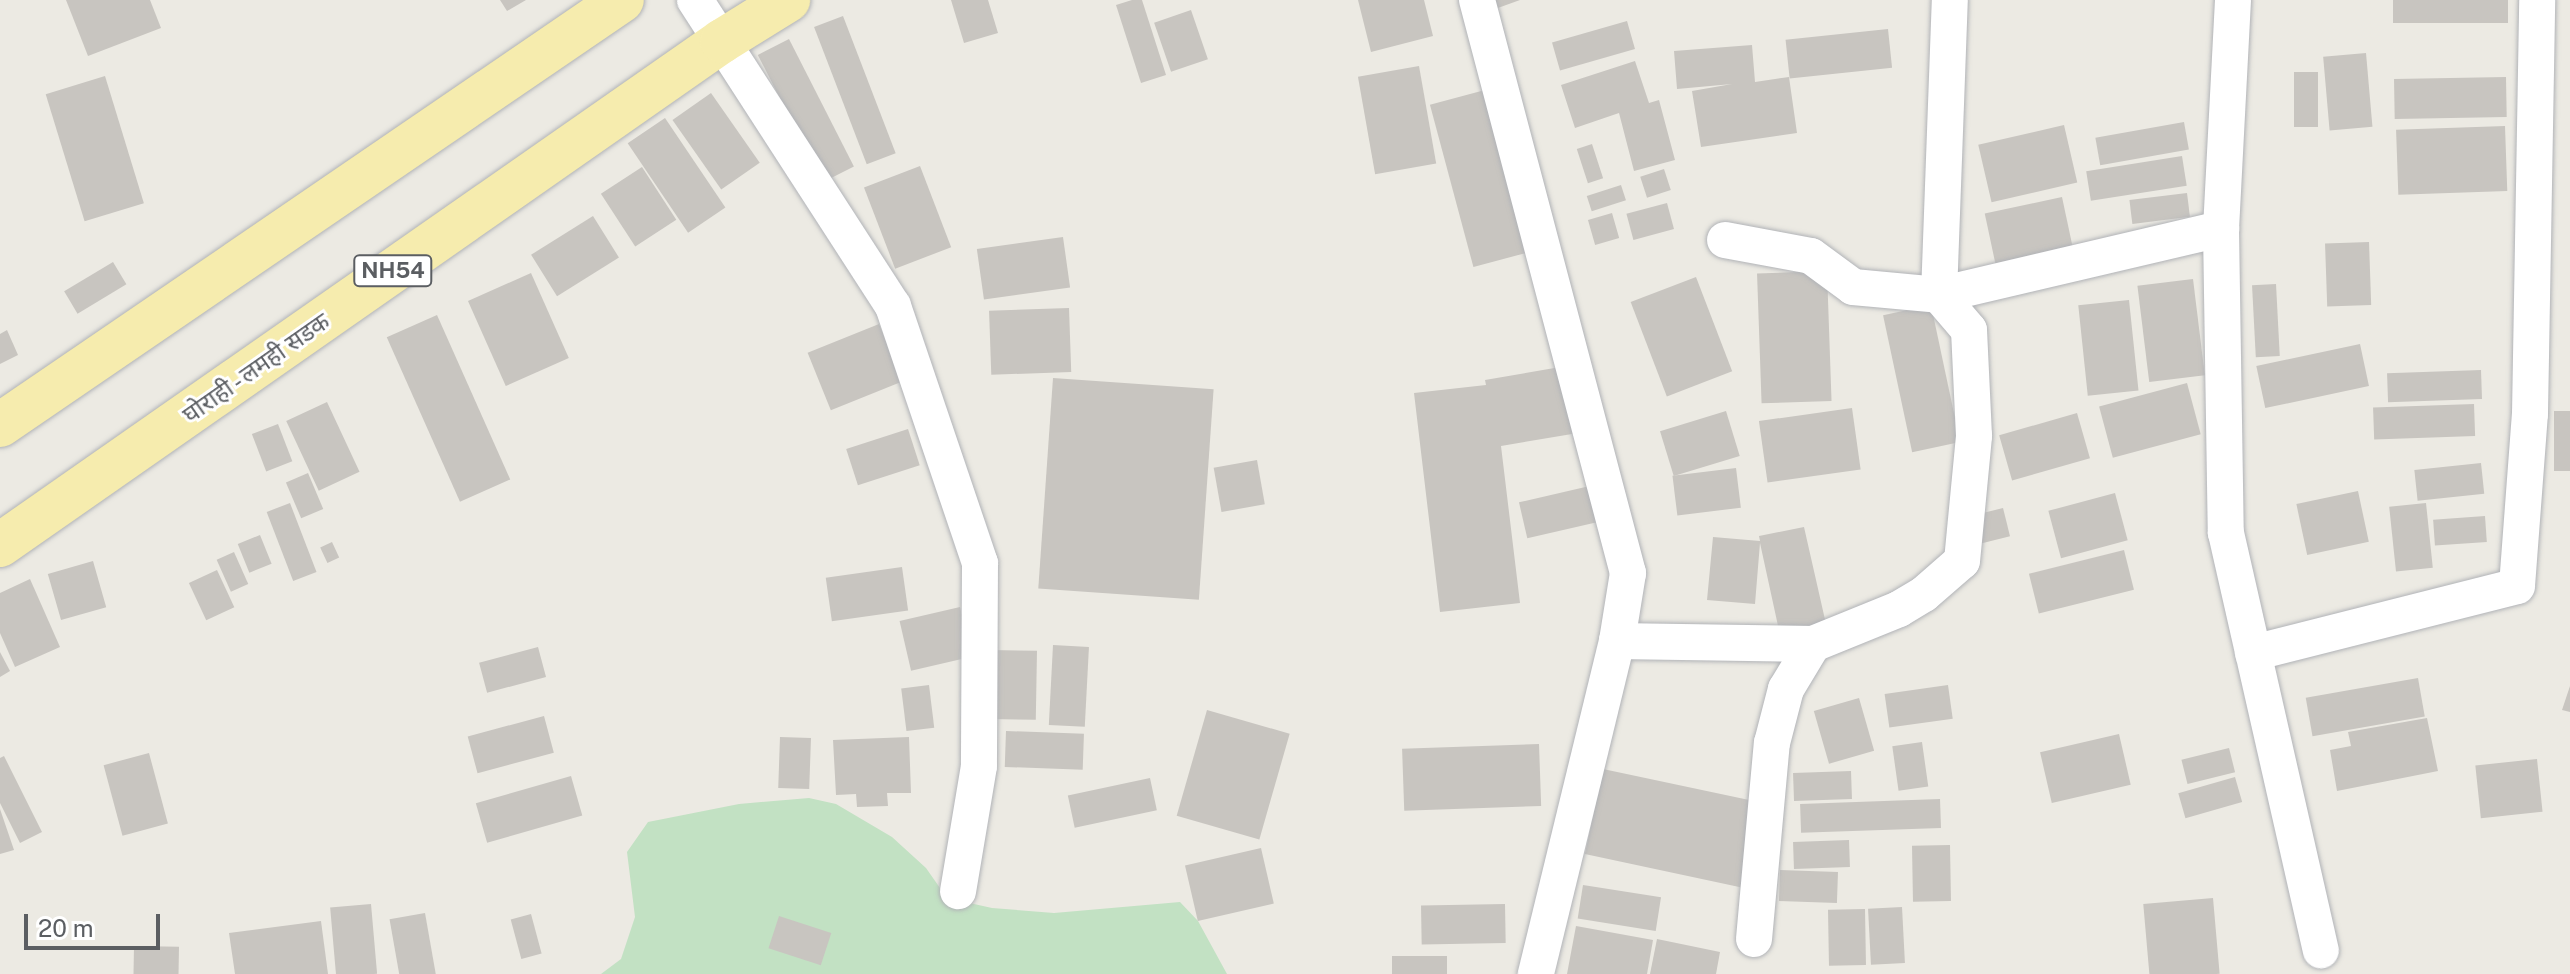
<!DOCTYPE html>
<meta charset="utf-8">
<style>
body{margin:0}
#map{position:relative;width:2570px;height:974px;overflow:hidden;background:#eceae3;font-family:"Public Sans","Noto Sans Devanagari",sans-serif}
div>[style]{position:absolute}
.green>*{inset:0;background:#c2e1c3}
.building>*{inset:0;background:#c8c5c0;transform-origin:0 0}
.roads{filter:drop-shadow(0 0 2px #b1b3b7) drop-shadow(0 0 2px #b1b3b7)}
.street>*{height:36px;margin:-18px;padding:0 18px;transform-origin:18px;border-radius:18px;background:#fff}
.primary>*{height:44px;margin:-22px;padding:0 22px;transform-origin:22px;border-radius:22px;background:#f6ecae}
span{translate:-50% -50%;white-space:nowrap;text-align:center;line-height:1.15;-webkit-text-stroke:6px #fff;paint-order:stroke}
.shield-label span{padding:2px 6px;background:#fff;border:2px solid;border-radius:6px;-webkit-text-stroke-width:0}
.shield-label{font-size:22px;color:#5b5e62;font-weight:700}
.street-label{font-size:24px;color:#5b5e62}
.scale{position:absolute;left:24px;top:914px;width:136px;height:36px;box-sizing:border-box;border:4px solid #5b5e62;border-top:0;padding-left:10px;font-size:24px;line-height:28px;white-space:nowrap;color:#5b5e62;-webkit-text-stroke:6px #fff;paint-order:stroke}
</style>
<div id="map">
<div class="green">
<div style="clip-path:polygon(809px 798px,836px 804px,892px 837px,926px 868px,947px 898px,992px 908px,1054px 913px,1180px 902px,1198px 921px,1227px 974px,601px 974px,621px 959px,635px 917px,627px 852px,648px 822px,739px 804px)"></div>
</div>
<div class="building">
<div style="clip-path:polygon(66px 0,150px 0,161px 28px,88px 56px)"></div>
<div style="clip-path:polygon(500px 0,526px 0,507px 11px)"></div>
<div style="clip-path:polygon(951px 0,988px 0,998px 33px,964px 43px)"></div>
<div style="clip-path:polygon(1132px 0,1142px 0,1166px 75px,1141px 83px,1116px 5px)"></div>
<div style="clip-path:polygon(1358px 0,1424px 0,1433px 36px,1371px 52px)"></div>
<div style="clip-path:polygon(1479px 0,1520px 0,1484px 13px)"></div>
<div style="left:2393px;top:0;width:115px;height:23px"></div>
<div style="left:1191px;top:10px;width:52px;height:39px;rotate:71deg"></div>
<div style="left:843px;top:16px;width:147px;height:31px;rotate:69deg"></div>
<div style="left:1627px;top:21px;width:29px;height:78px;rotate:74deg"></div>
<div style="left:1888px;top:29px;width:39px;height:103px;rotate:84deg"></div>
<div style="left:789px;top:39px;width:143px;height:35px;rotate:63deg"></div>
<div style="clip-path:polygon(1752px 45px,1755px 82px,1789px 77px,1797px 133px,1701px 147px,1692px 91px,1732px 84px,1677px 89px,1674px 51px)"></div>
<div style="left:2366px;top:53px;width:74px;height:43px;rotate:85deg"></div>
<div style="clip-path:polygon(1635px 61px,1649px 103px,1659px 100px,1675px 160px,1634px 171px,1619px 113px,1575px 128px,1561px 85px)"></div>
<div style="left:1419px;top:66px;width:99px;height:62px;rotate:80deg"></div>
<div style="left:2294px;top:72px;width:24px;height:55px"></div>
<div style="left:105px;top:76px;width:133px;height:62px;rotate:73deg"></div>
<div style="left:2506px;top:77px;width:40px;height:112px;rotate:89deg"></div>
<div style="left:1485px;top:90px;width:168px;height:57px;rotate:75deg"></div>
<div style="left:711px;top:93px;width:85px;height:47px;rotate:55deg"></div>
<div style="left:665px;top:118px;width:108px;height:45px;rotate:56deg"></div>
<div style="left:2184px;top:122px;width:28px;height:90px;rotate:80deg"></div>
<div style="left:2064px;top:125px;width:59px;height:88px;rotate:77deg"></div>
<div style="left:2505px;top:126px;width:65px;height:109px;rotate:88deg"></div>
<div style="left:1592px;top:144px;width:36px;height:16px;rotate:72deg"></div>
<div style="left:2182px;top:156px;width:30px;height:97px;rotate:81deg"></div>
<div style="left:920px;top:166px;width:87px;height:60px;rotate:69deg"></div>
<div style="left:642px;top:167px;width:63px;height:49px;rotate:57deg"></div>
<div style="left:1664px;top:169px;width:22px;height:25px;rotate:72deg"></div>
<div style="left:1621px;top:185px;width:16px;height:36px;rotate:72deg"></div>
<div style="left:2187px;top:193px;width:24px;height:58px;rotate:83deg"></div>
<div style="left:2062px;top:197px;width:53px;height:79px;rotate:78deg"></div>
<div style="left:1667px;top:203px;width:27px;height:42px;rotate:75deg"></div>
<div style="left:1612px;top:213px;width:26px;height:25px;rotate:74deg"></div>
<div style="left:593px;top:216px;width:49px;height:73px;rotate:58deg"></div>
<div style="left:1063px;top:237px;width:51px;height:87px;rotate:82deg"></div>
<div style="left:2369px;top:242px;width:63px;height:44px;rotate:88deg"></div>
<div style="left:113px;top:262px;width:26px;height:57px;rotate:59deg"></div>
<div style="left:1827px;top:271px;width:130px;height:70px;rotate:88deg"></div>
<div style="left:531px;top:273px;width:93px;height:69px;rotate:66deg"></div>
<div style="left:1696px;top:277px;width:101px;height:70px;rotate:69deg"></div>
<div style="left:2193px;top:279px;width:97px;height:56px;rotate:83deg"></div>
<div style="left:2276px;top:284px;width:72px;height:24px;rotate:87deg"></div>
<div style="left:2129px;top:300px;width:91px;height:51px;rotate:84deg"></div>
<div style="left:1931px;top:305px;width:140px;height:49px;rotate:78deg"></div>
<div style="left:1069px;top:308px;width:64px;height:80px;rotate:88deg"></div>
<div style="left:437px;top:315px;width:180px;height:55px;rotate:66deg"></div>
<div style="left:879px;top:324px;width:62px;height:77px;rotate:68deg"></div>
<div style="clip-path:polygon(7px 330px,18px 355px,0 364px,0 334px)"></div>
<div style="left:2360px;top:344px;width:43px;height:106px;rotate:78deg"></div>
<div style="clip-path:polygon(1566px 366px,1578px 433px,1501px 446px,1520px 603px,1440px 612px,1414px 393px,1486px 385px,1485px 380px)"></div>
<div style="left:2481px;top:370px;width:29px;height:94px;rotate:88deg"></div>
<div style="left:1053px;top:378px;width:161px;height:211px;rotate:4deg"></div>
<div style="left:2187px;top:383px;width:53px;height:91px;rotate:75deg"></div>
<div style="left:327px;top:402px;width:77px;height:45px;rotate:65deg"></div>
<div style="left:2474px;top:404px;width:32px;height:101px;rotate:88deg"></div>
<div style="left:1852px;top:408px;width:62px;height:94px;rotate:82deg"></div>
<div style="left:1726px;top:411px;width:47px;height:69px;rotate:73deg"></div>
<div style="left:2554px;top:411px;width:16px;height:60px"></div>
<div style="left:2077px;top:413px;width:47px;height:81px;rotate:74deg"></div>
<div style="left:278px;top:424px;width:40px;height:28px;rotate:69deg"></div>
<div style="left:908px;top:429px;width:38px;height:65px;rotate:72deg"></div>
<div style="left:1257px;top:460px;width:45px;height:44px;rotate:80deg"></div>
<div style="left:2481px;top:463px;width:31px;height:67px;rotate:84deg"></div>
<div style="left:1736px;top:468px;width:40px;height:64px;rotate:83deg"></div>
<div style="left:308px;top:473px;width:39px;height:24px;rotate:67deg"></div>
<div style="left:1594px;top:485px;width:37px;height:77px;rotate:77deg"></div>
<div style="left:2358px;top:491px;width:52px;height:63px;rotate:78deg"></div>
<div style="left:2115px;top:493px;width:49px;height:69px;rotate:75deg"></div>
<div style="left:290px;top:503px;width:74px;height:25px;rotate:69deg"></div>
<div style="left:2426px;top:503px;width:65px;height:37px;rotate:84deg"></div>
<div style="left:2003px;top:508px;width:29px;height:30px;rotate:76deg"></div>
<div style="left:2485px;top:516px;width:26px;height:52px;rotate:86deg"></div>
<div style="clip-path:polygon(1804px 527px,1826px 624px,1780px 635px,1760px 543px,1755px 604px,1707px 600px,1713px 537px,1760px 541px,1759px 536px)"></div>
<div style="left:260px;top:535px;width:31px;height:24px;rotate:68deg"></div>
<div style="left:332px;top:542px;width:17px;height:13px;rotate:65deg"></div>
<div style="left:2124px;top:550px;width:41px;height:98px;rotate:76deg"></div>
<div style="left:234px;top:552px;width:35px;height:19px;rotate:66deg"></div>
<div style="left:93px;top:561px;width:48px;height:47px;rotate:74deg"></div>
<div style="left:902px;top:567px;width:44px;height:77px;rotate:82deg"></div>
<div style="left:217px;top:570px;width:41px;height:31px;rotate:65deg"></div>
<div style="clip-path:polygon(30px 579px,60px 647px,15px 667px,0 633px,0 593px)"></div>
<div style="left:960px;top:607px;width:51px;height:62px;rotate:77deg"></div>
<div style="left:1053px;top:645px;width:36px;height:80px;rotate:3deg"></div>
<div style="left:538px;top:647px;width:31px;height:61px;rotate:75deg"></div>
<div style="left:989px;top:650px;width:48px;height:69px;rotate:1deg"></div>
<div style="clip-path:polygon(0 652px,10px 671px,0 677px)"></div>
<div style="left:2418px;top:678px;width:39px;height:114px;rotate:80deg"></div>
<div style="left:929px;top:685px;width:43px;height:28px;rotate:83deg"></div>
<div style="left:1948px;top:685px;width:34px;height:64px;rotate:82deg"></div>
<div style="clip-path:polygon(2570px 686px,2570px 712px,2562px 710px)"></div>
<div style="left:1859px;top:698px;width:55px;height:47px;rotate:74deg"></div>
<div style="left:1207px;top:710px;width:86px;height:110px;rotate:16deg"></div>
<div style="left:544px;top:716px;width:38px;height:79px;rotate:75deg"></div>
<div style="clip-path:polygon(2427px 718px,2438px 771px,2337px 791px,2330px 750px,2351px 746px,2348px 732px)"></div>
<div style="left:1006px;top:731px;width:78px;height:36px;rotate:2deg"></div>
<div style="left:2119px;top:734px;width:52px;height:81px;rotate:77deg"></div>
<div style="left:780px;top:737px;width:31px;height:51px;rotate:2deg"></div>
<div style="clip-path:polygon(909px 737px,911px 793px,887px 793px,888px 806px,857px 807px,856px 794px,836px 795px,833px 740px)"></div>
<div style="left:1922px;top:742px;width:45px;height:30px;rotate:82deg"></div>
<div style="left:1539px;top:744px;width:62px;height:137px;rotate:88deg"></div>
<div style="left:2229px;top:748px;width:25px;height:49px;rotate:76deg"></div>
<div style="left:149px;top:753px;width:73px;height:47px;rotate:75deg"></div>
<div style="clip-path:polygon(4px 756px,42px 832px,20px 843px,0 803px,0 758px)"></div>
<div style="left:2537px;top:759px;width:53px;height:62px;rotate:84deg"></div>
<div style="left:1603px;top:769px;width:159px;height:87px;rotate:12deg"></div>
<div style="left:1851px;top:771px;width:28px;height:58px;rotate:88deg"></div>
<div style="left:571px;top:776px;width:41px;height:99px;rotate:74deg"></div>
<div style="left:2235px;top:777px;width:26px;height:59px;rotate:74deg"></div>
<div style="left:1150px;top:778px;width:33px;height:84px;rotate:78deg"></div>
<div style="left:1940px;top:799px;width:29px;height:140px;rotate:88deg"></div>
<div style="clip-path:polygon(0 809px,14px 850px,0 854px)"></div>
<div style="left:1849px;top:840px;width:27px;height:56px;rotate:88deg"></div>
<div style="left:1950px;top:845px;width:56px;height:38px;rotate:89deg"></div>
<div style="left:1261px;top:848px;width:57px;height:78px;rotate:77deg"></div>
<div style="left:1838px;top:872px;width:31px;height:58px;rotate:92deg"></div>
<div style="left:1583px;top:885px;width:79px;height:34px;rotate:9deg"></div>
<div style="left:2213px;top:898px;width:76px;height:70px;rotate:85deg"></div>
<div style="left:371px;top:904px;width:70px;height:41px;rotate:85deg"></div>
<div style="left:1505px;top:904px;width:39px;height:84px;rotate:89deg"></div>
<div style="left:1902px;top:907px;width:56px;height:34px;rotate:87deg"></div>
<div style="left:1865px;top:909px;width:56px;height:37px;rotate:89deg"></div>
<div style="left:425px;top:913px;width:62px;height:36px;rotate:80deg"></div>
<div style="left:531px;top:914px;width:41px;height:21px;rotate:75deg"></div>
<div style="left:779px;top:916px;width:55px;height:34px;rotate:18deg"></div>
<div style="clip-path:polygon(321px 921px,328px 974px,235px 974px,229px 933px)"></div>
<div style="clip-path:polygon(1576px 926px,1653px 940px,1647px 974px,1567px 974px)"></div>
<div style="clip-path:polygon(1657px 939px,1720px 952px,1716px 974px,1650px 974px)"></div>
<div style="left:134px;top:946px;width:45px;height:28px;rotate:1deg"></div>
<div style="left:1447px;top:956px;width:18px;height:55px;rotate:90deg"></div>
</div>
<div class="roads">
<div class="street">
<div style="left:695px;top:0;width:364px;rotate:57.1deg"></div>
<div style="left:893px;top:306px;width:271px;rotate:71.3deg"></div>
<div style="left:980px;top:563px;width:203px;rotate:90.3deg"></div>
<div style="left:979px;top:766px;width:127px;rotate:99.5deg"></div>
<div style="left:1477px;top:0;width:593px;rotate:75.24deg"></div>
<div style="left:1628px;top:573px;width:69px;rotate:99.2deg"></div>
<div style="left:1617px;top:641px;width:343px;rotate:103.7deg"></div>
<div style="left:2233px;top:0;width:229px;rotate:93deg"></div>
<div style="left:2221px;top:229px;width:304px;rotate:89.1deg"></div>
<div style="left:2226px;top:533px;width:428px;rotate:77.2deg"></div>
<div style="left:1725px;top:240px;width:87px;rotate:10.5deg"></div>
<div style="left:1811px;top:256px;width:52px;rotate:36.4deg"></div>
<div style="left:1853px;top:287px;width:86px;rotate:5.3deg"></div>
<div style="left:1939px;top:295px;width:290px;rotate:-13.2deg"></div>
<div style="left:1617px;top:641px;width:196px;rotate:0.9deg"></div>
<div style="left:2253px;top:653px;width:272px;rotate:-14.2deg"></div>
<div style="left:2517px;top:586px;width:172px;rotate:-85.7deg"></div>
<div style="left:2530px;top:414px;width:414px;rotate:-89deg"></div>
<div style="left:1754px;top:939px;width:197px;rotate:-84.8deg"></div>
<div style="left:1772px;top:743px;width:56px;rotate:-75.5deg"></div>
<div style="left:1786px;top:689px;width:52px;rotate:-59deg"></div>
<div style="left:1813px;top:644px;width:93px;rotate:-22.1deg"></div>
<div style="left:1899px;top:609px;width:29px;rotate:-31deg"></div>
<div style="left:1924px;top:594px;width:50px;rotate:-41deg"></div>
<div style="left:1962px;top:561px;width:126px;rotate:-84.5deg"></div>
<div style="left:1974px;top:436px;width:106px;rotate:-92.7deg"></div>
<div style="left:1969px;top:330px;width:46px;rotate:-130.6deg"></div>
<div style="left:1939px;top:295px;width:295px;rotate:-87.9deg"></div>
</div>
<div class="primary">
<div style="left:0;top:425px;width:753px;rotate:-34.34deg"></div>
<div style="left:0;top:545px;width:881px;rotate:-34.92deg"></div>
<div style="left:722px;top:41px;width:78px;rotate:-31.8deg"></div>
</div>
</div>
<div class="shield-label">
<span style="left:393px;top:271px">NH54</span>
</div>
<div class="street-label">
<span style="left:256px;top:368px;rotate:-35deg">घोराही - लमही सडक</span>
</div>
<div class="scale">20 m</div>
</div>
